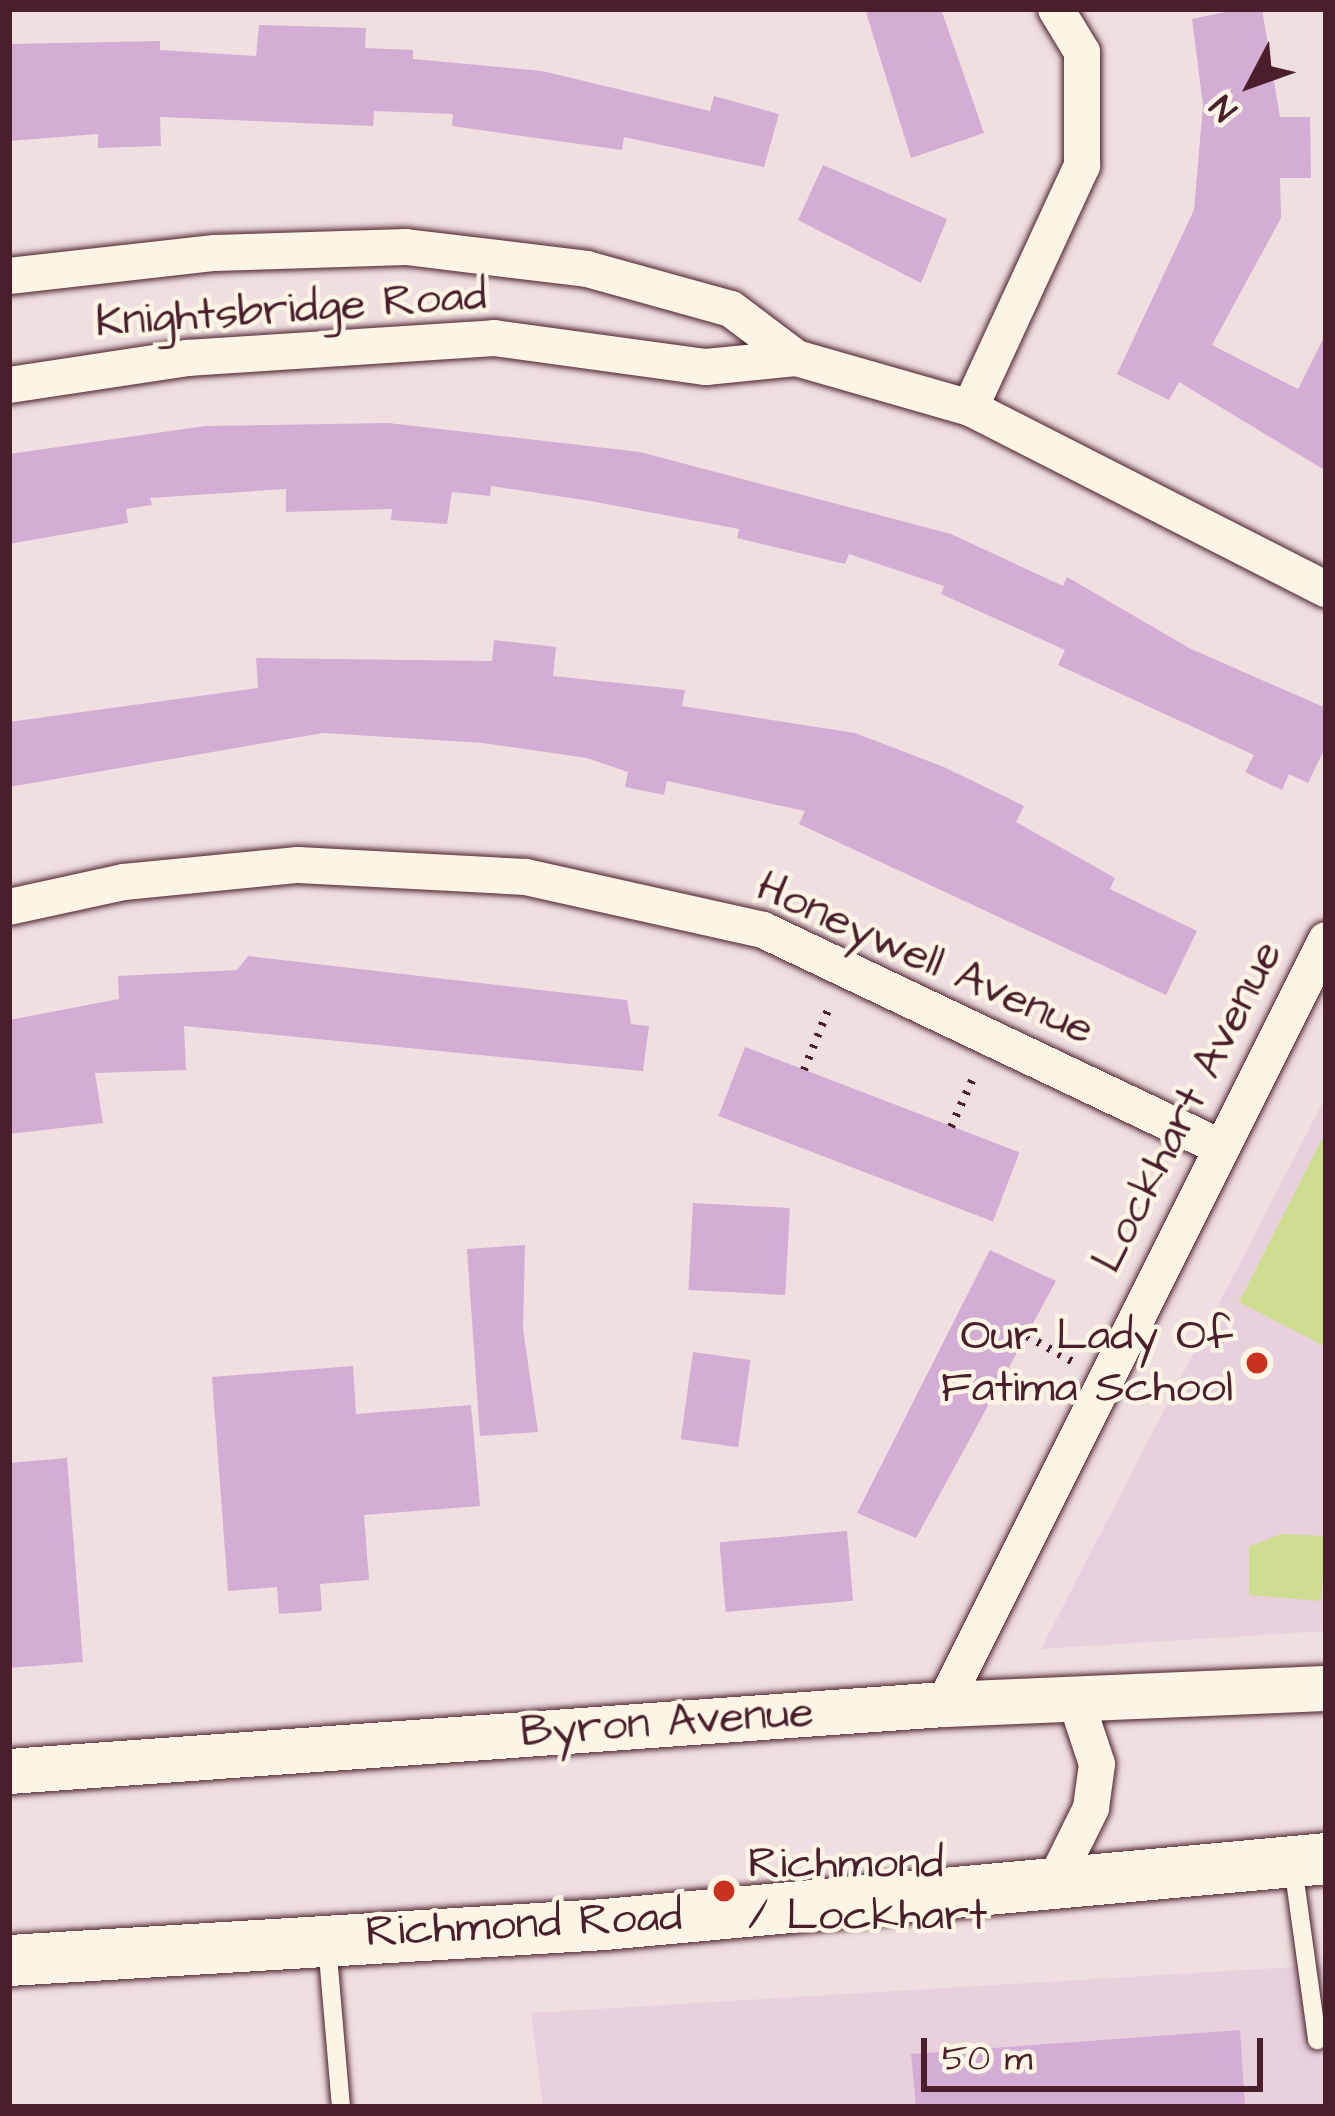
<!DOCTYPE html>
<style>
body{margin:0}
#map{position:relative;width:1335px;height:2116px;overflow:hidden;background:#f0dfe0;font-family:"Architects Daughter",sans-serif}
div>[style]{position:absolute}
.built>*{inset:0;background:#e8d0dd}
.green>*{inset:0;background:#cfdd90}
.building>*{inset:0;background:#d4add5;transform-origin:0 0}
.path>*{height:8px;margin-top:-4px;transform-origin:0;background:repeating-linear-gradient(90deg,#4a1f2b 0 3px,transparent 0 12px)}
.roads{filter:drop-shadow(0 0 3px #4a1f2b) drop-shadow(0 0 3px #4a1f2b)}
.service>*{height:18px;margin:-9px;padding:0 9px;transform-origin:9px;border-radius:9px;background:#fcf5e5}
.minor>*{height:36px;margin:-18px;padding:0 18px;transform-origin:18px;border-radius:18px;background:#fcf5e5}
.tertiary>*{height:45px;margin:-22.5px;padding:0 22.5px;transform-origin:22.5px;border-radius:22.5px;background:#fcf5e5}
.secondary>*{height:51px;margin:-25.5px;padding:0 25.5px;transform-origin:25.5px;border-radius:25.5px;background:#fcf5e5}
.dots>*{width:33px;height:33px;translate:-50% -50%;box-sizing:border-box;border:6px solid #fcf5e5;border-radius:50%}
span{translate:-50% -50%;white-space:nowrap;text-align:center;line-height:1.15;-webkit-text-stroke:9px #fcf5e5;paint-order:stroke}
.street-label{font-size:45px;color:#4a1f2b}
.poi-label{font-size:45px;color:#4a1f2b}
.right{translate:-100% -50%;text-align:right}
.left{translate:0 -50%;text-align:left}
.frame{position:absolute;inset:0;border:12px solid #4a1f2b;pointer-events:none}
.north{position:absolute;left:1191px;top:24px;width:120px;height:120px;-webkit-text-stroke:9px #fcf5e5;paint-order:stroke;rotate:229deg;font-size:33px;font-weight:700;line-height:48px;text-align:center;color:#4a1f2b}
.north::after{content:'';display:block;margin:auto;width:42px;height:54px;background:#4a1f2b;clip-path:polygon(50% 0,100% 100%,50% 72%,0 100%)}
.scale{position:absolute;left:921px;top:2038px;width:342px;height:54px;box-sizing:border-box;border:6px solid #4a1f2b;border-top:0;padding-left:15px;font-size:36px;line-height:42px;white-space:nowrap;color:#4a1f2b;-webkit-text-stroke:9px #fcf5e5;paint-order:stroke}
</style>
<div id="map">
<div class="built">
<div style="clip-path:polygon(1326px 1096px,1326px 1631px,1041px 1649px)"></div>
<div style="clip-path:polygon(1326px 1965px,1326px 2107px,543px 2107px,531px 2013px)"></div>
</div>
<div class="green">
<div style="clip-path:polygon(1326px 1131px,1326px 1347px,1239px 1302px)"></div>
<div style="clip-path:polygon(1282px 1534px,1326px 1536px,1321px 1601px,1249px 1595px,1249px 1546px)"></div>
</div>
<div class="building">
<div style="clip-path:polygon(865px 9px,941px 9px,984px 133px,911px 158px)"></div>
<div style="clip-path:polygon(1239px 9px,1262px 9px,1280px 117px,1310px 117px,1311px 178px,1280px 178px,1281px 218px,1212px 345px,1298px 389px,1326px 333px,1326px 471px,1179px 382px,1169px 400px,1117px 374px,1194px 210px,1203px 105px,1192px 19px)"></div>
<div style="clip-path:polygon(259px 25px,366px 28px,365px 48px,413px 50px,413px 59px,542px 71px,710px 111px,714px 96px,779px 114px,764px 167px,624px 137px,622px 150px,452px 126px,453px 114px,374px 111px,373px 126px,160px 117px,161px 146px,98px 148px,98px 134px,9px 141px,9px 44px,160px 41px,160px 50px,256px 56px)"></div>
<div style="clip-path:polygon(823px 165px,947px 219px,921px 283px,798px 220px)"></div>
<div style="clip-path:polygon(388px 423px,640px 452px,951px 534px,1063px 586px,1067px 577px,1191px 649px,1326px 708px,1326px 746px,1308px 783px,1289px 774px,1282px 790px,1245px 772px,1254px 755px,1058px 665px,1065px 650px,941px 594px,944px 586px,849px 554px,845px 564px,737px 538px,739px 529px,590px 501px,491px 486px,490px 496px,452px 492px,447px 524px,391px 520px,392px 509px,286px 512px,286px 489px,150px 498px,152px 505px,126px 509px,128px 523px,9px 544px,9px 454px,205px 426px)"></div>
<div style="clip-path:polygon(494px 640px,556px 647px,553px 676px,685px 690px,682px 706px,855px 733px,944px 767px,1024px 806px,1016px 822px,1115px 878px,1110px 889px,1197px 931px,1166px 995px,799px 824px,805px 811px,667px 781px,664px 795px,625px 787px,628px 772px,587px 758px,483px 743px,323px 733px,9px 787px,9px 722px,258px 688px,256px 658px,492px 661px)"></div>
<div style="clip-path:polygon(248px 956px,627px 1000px,631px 1024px,649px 1026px,643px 1071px,184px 1026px,186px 1070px,95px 1073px,103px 1123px,9px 1134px,9px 1020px,119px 999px,118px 976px,237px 970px)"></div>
<div style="left:745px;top:1047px;width:294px;height:74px;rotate:21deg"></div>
<div style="left:693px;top:1203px;width:97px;height:87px;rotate:3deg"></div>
<div style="clip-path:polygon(525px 1245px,523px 1329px,538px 1432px,480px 1436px,467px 1249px)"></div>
<div style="clip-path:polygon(990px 1250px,1056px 1281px,916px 1538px,857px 1513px)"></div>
<div style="left:693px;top:1352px;width:58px;height:88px;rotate:8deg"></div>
<div style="clip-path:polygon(353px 1366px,356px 1414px,471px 1405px,480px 1506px,364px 1515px,369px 1580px,320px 1584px,322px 1611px,279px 1614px,277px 1587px,228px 1591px,212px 1377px)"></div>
<div style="clip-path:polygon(67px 1458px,83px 1662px,9px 1668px,9px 1463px)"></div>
<div style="left:847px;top:1531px;width:70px;height:128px;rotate:85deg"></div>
<div style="clip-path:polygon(1240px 2030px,1245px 2107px,916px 2107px,911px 2054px)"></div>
</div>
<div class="path">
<div style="left:804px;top:1070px;width:70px;rotate:-68.2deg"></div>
<div style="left:951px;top:1127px;width:58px;rotate:-65.6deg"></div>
<div style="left:1027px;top:1336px;width:53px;rotate:29.5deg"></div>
</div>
<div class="roads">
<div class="service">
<div style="left:1293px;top:1866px;width:176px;rotate:82.1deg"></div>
<div style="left:327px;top:1944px;width:164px;rotate:85.1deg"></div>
</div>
<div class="minor">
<div style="left:9px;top:276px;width:207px;rotate:-6.4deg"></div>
<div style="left:215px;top:253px;width:191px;rotate:-1.8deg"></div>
<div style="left:406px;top:247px;width:182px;rotate:6.9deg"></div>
<div style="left:587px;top:269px;width:149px;rotate:15.5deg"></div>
<div style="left:731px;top:309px;width:81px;rotate:37deg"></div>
<div style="left:796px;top:358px;width:181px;rotate:16deg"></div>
<div style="left:970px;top:408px;width:399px;rotate:27deg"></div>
<div style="left:9px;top:385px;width:180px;rotate:-8.6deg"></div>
<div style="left:187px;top:358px;width:308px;rotate:-3.7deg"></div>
<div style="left:494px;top:338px;width:214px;rotate:7.8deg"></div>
<div style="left:706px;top:367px;width:90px;rotate:-5.7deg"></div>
<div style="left:970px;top:408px;width:267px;rotate:-65.2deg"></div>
<div style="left:1082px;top:166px;width:114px;rotate:-90deg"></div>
<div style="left:1082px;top:52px;width:50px;rotate:-121.2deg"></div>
<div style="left:9px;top:907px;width:118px;rotate:-12.3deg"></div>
<div style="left:124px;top:882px;width:175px;rotate:-5.6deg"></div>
<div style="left:298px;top:865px;width:228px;rotate:3deg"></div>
<div style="left:526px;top:877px;width:243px;rotate:12.6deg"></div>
<div style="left:763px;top:930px;width:506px;rotate:25.4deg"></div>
<div style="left:944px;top:1704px;width:854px;rotate:-63.43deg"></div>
<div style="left:1054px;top:1883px;width:84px;rotate:-63.7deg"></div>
<div style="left:1091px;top:1808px;width:44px;rotate:-82.2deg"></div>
<div style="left:1097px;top:1764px;width:66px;rotate:-108.4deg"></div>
</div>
<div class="tertiary">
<div style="left:9px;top:1771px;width:937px;rotate:-4.1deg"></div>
<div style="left:944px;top:1704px;width:382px;rotate:-2.4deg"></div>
</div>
<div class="secondary">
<div style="left:9px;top:1960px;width:596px;rotate:-3.46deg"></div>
<div style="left:604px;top:1924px;width:725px;rotate:-5.22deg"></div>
</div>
</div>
<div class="dots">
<div style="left:1257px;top:1363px;background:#c8321e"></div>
<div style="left:724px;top:1891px;background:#c8321e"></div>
</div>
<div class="street-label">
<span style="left:291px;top:310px;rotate:-4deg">Knightsbridge Road</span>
<span style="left:925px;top:959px;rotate:24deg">Honeywell Avenue</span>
<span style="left:1188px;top:1107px;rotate:-63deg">Lockhart Avenue</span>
<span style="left:667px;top:1723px;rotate:-4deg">Byron Avenue</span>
<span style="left:524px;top:1925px;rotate:-3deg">Richmond Road</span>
</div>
<div class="poi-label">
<span class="right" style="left:1233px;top:1363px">Our Lady Of<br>Fatima School</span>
<span class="left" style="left:748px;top:1891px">Richmond<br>/ Lockhart</span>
</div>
<div class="frame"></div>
<div class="north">N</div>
<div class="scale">50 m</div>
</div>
